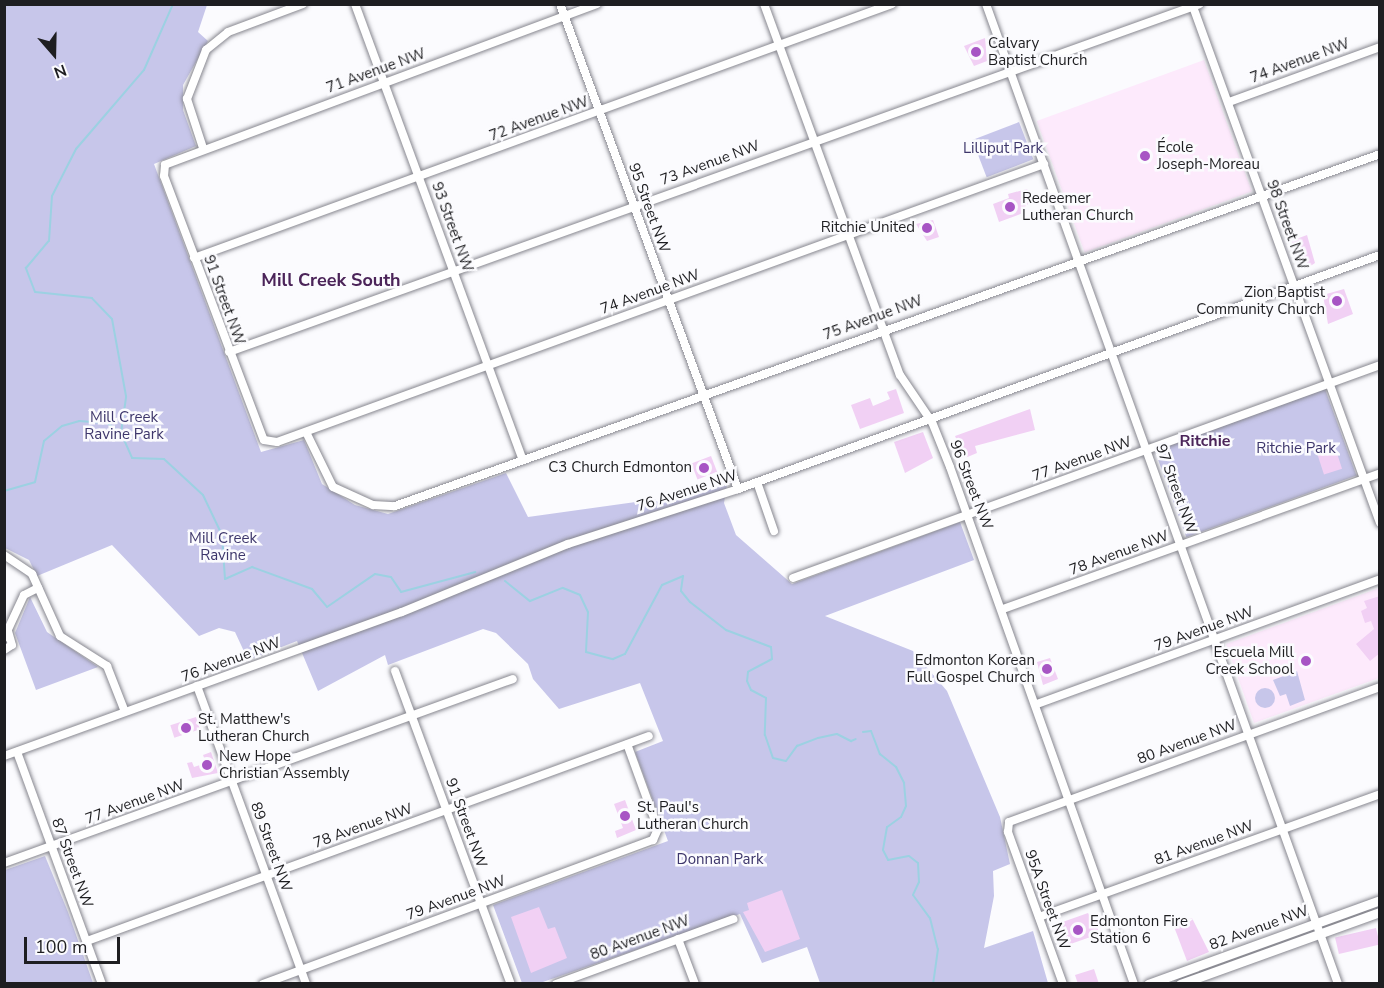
<!DOCTYPE html>
<meta charset="utf-8">
<style>
body{margin:0}
#map{position:relative;width:1384px;height:988px;overflow:hidden;background:#fbfbfe;font-family:"Nunito Sans",sans-serif}
div>[style]{position:absolute}
.education>*{inset:0;background:#fdeafc;transform-origin:0 0}
.green>*{inset:0;background:#c7c6ea;transform-origin:0 0}
.round{border-radius:50%}
.stream>*{height:2px;margin:-1px;padding:0 1px;transform-origin:1px;border-radius:1px;background:#9cd1e2}
.building>*{inset:0;background:#f1d0f4;transform-origin:0 0}
.roads{filter:drop-shadow(0 0 2px #87878f) drop-shadow(0 0 2px #87878f)}
.minor>*{height:8px;margin:-4px;padding:0 4px;transform-origin:4px;border-radius:4px;background:#fff}
.major>*{height:9px;margin:-4.5px;padding:0 4.5px;transform-origin:4.5px;border-radius:4.5px;background:#fff}
.dots>*{width:16px;height:16px;translate:-50% -50%;box-sizing:border-box;border:3px solid #fbfbfe;border-radius:50%}
span{translate:-50% -50%;white-space:nowrap;text-align:center;line-height:1.15;-webkit-text-stroke:5px #fbfbfe;paint-order:stroke}
.poi-label{font-size:15px;color:#1e1e21}
.left{translate:0 -50%;text-align:left}
.right{translate:-100% -50%;text-align:right}
.street-label{font-size:15px;color:#1e1e21}
.park-label{font-size:15px;color:#3d366b}
.neighbourhood-label{font-size:16px;color:#4b2459;font-weight:700}
.quarter-label{font-size:18px;color:#4b2459;font-weight:700}
.frame{position:absolute;inset:0;border:6px solid #1e1e21;pointer-events:none}
.north{position:absolute;left:24px;top:24px;width:60px;height:60px;-webkit-text-stroke:4px #fbfbfe;paint-order:stroke;rotate:160deg;font-size:16px;font-weight:700;line-height:24px;text-align:center;color:#1e1e21}
.north::after{content:'';display:block;margin:auto;width:21px;height:27px;background:#1e1e21;clip-path:polygon(50% 0,100% 100%,50% 72%,0 100%)}
.scale{position:absolute;left:24px;top:937px;width:96px;height:27px;box-sizing:border-box;border:3px solid #1e1e21;border-top:0;padding-left:8px;font-size:18px;line-height:21px;white-space:nowrap;color:#1e1e21;-webkit-text-stroke:4px #fbfbfe;paint-order:stroke}
</style>
<div id="map">
<div class="education">
<div style="left:1204px;top:60px;width:140px;height:178px;rotate:70deg"></div>
<div style="clip-path:polygon(1379px 588px,1379px 678px,1254px 723px,1226px 644px)"></div>
</div>
<div class="green">
<div style="clip-path:polygon(4px 5px,207px 5px,198px 32px,208px 41px,183px 85px,183px 110px,196px 146px,154px 164px,261px 452px,304px 440px,322px 484px,355px 505px,388px 514px,506px 473px,528px 517px,693px 494px,727px 485px,724px 503px,736px 535px,792px 584px,960px 522px,974px 560px,825px 616px,913px 651px,947px 691px,1000px 817px,1010px 864px,993px 871px,994px 896px,984px 948px,1033px 931px,1048px 983px,820px 983px,807px 947px,762px 963px,740px 914px,540px 983px,522px 983px,493px 905px,668px 841px,635px 752px,663px 741px,640px 683px,559px 709px,533px 679px,528px 664px,496px 633px,483px 629px,388px 665px,385px 655px,318px 691px,297px 641px,248px 660px,235px 632px,219px 628px,199px 636px,112px 545px,37px 576px,29px 560px,5px 548px)"></div>
<div style="left:1019px;top:122px;width:40px;height:50px;rotate:69deg"></div>
<div style="left:1325px;top:389px;width:92px;height:181px;rotate:70deg"></div>
<div style="clip-path:polygon(30px 597px,47px 632px,98px 667px,36px 690px,15px 633px)"></div>
<div style="clip-path:polygon(1297px 671px,1305px 700px,1290px 706px,1286px 694px,1280px 696px,1273px 680px)"></div>
<div class="round" style="left:1255px;top:688px;width:20px;height:20px"></div>
<div style="clip-path:polygon(45px 856px,68px 912px,93px 983px,5px 983px,5px 870px)"></div>
</div>
<div class="stream">
<div style="left:121px;top:433px;width:37px;rotate:-82deg"></div>
<div style="left:126px;top:396px;width:78px;rotate:-100.3deg"></div>
<div style="left:112px;top:319px;width:29px;rotate:-134deg"></div>
<div style="left:92px;top:298px;width:57px;rotate:-174deg"></div>
<div style="left:35px;top:292px;width:26px;rotate:-111deg"></div>
<div style="left:26px;top:268px;width:35px;rotate:-50deg"></div>
<div style="left:49px;top:241px;width:45px;rotate:-86.2deg"></div>
<div style="left:52px;top:196px;width:53px;rotate:-62.9deg"></div>
<div style="left:76px;top:149px;width:104px;rotate:-49.3deg"></div>
<div style="left:144px;top:70px;width:72px;rotate:-66.3deg"></div>
<div style="left:4px;top:491px;width:32px;rotate:-16deg"></div>
<div style="left:35px;top:482px;width:42px;rotate:-77.6deg"></div>
<div style="left:44px;top:441px;width:23px;rotate:-40deg"></div>
<div style="left:62px;top:426px;width:18px;rotate:-16deg"></div>
<div style="left:79px;top:421px;width:28px;rotate:4deg"></div>
<div style="left:107px;top:423px;width:17px;rotate:36deg"></div>
<div style="left:121px;top:433px;width:27px;rotate:66deg"></div>
<div style="left:132px;top:458px;width:32px;rotate:2deg"></div>
<div style="left:164px;top:459px;width:53px;rotate:42.7deg"></div>
<div style="left:203px;top:495px;width:44px;rotate:64.6deg"></div>
<div style="left:222px;top:535px;width:44px;rotate:86.1deg"></div>
<div style="left:225px;top:579px;width:30px;rotate:-24deg"></div>
<div style="left:252px;top:567px;width:64px;rotate:20.1deg"></div>
<div style="left:312px;top:589px;width:23px;rotate:50deg"></div>
<div style="left:327px;top:607px;width:58px;rotate:-34.5deg"></div>
<div style="left:375px;top:574px;width:16px;rotate:11deg"></div>
<div style="left:391px;top:577px;width:18px;rotate:56deg"></div>
<div style="left:401px;top:592px;width:77px;rotate:-15.1deg"></div>
<div style="left:505px;top:581px;width:32px;rotate:39deg"></div>
<div style="left:530px;top:601px;width:35px;rotate:-22deg"></div>
<div style="left:563px;top:588px;width:18px;rotate:22deg"></div>
<div style="left:580px;top:595px;width:19px;rotate:65deg"></div>
<div style="left:588px;top:612px;width:40px;rotate:92.9deg"></div>
<div style="left:586px;top:652px;width:28px;rotate:15deg"></div>
<div style="left:613px;top:659px;width:13px;rotate:-23deg"></div>
<div style="left:625px;top:654px;width:78px;rotate:-61.8deg"></div>
<div style="left:662px;top:585px;width:23px;rotate:-23deg"></div>
<div style="left:683px;top:576px;width:15px;rotate:98deg"></div>
<div style="left:681px;top:591px;width:14px;rotate:51deg"></div>
<div style="left:690px;top:602px;width:46px;rotate:37.9deg"></div>
<div style="left:726px;top:630px;width:48px;rotate:20.7deg"></div>
<div style="left:771px;top:647px;width:12px;rotate:85deg"></div>
<div style="left:772px;top:659px;width:27px;rotate:152deg"></div>
<div style="left:748px;top:672px;width:9px;rotate:96deg"></div>
<div style="left:747px;top:681px;width:10px;rotate:66deg"></div>
<div style="left:751px;top:690px;width:17px;rotate:28deg"></div>
<div style="left:766px;top:698px;width:37px;rotate:92deg"></div>
<div style="left:765px;top:735px;width:24px;rotate:71deg"></div>
<div style="left:773px;top:758px;width:13px;rotate:13deg"></div>
<div style="left:786px;top:761px;width:19px;rotate:-54deg"></div>
<div style="left:797px;top:746px;width:22px;rotate:-21deg"></div>
<div style="left:818px;top:738px;width:19px;rotate:-12deg"></div>
<div style="left:837px;top:734px;width:16px;rotate:27deg"></div>
<div style="left:851px;top:741px;width:5px;rotate:-22deg"></div>
<div style="left:863px;top:732px;width:8px;rotate:-7deg"></div>
<div style="left:871px;top:731px;width:25px;rotate:69deg"></div>
<div style="left:880px;top:754px;width:21px;rotate:39deg"></div>
<div style="left:896px;top:767px;width:18px;rotate:63deg"></div>
<div style="left:904px;top:783px;width:23px;rotate:85deg"></div>
<div style="left:906px;top:806px;width:12px;rotate:114deg"></div>
<div style="left:901px;top:817px;width:17px;rotate:144deg"></div>
<div style="left:887px;top:827px;width:23px;rotate:100deg"></div>
<div style="left:883px;top:850px;width:11px;rotate:63deg"></div>
<div style="left:888px;top:860px;width:21px;rotate:-11deg"></div>
<div style="left:909px;top:856px;width:11px;rotate:38deg"></div>
<div style="left:918px;top:863px;width:19px;rotate:87deg"></div>
<div style="left:919px;top:882px;width:14px;rotate:115deg"></div>
<div style="left:913px;top:895px;width:29px;rotate:54deg"></div>
<div style="left:930px;top:918px;width:32px;rotate:76deg"></div>
<div style="left:938px;top:949px;width:35px;rotate:98deg"></div>
</div>
<div class="building">
<div style="clip-path:polygon(985px 38px,987px 61px,974px 66px,964px 46px)"></div>
<div style="clip-path:polygon(1027px 189px,1037px 201px,1026px 205px,1023px 213px,999px 222px,993px 204px,1009px 198px,1008px 194px)"></div>
<div style="clip-path:polygon(933px 220px,939px 237px,927px 241px,916px 224px)"></div>
<div style="clip-path:polygon(1307px 235px,1315px 263px,1306px 269px,1291px 241px)"></div>
<div style="clip-path:polygon(1344px 289px,1353px 314px,1328px 324px,1323px 295px)"></div>
<div style="clip-path:polygon(896px 389px,904px 413px,860px 429px,851px 405px,870px 398px,873px 406px,890px 399px,887px 392px)"></div>
<div style="clip-path:polygon(1030px 409px,1035px 430px,975px 446px,977px 453px,965px 458px,955px 436px)"></div>
<div style="clip-path:polygon(923px 432px,933px 458px,905px 473px,894px 442px)"></div>
<div style="left:1334px;top:444px;width:26px;height:19px;rotate:72deg"></div>
<div style="left:711px;top:456px;width:17px;height:21px;rotate:69deg"></div>
<div style="clip-path:polygon(1380px 596px,1380px 653px,1370px 661px,1356px 644px,1374px 629px,1371px 621px,1365px 623px,1361px 611px,1367px 608px,1364px 601px)"></div>
<div style="clip-path:polygon(1050px 658px,1058px 679px,1043px 685px,1037px 662px)"></div>
<div style="left:196px;top:717px;width:13px;height:27px;rotate:72deg"></div>
<div style="clip-path:polygon(211px 752px,218px 773px,192px 778px,187px 763px,192px 762px,194px 767px,206px 763px,203px 755px)"></div>
<div style="clip-path:polygon(625px 800px,636px 830px,617px 838px,615px 831px,623px 828px,614px 804px)"></div>
<div style="clip-path:polygon(782px 890px,800px 939px,765px 952px,743px 912px,749px 910px,747px 903px)"></div>
<div style="clip-path:polygon(539px 907px,548px 929px,555px 927px,567px 958px,531px 973px,511px 917px)"></div>
<div style="clip-path:polygon(1088px 913px,1098px 929px,1096px 935px,1065px 946px,1057px 924px)"></div>
<div style="clip-path:polygon(1192px 918px,1209px 952px,1187px 961px,1173px 924px)"></div>
<div style="left:1376px;top:928px;width:17px;height:42px;rotate:77deg"></div>
<div style="clip-path:polygon(1094px 969px,1099px 984px,1078px 984px,1075px 975px)"></div>
</div>
<div class="roads">
<div class="minor">
<div style="left:355px;top:4px;width:486px;rotate:69.8deg"></div>
<div style="left:560px;top:4px;width:517px;rotate:69.85deg"></div>
<div style="left:597px;top:4px;width:461px;rotate:159.6deg"></div>
<div style="left:165px;top:165px;width:11px;rotate:95deg"></div>
<div style="left:164px;top:176px;width:282px;rotate:69.3deg"></div>
<div style="left:264px;top:440px;width:13px;rotate:9deg"></div>
<div style="left:277px;top:442px;width:816px;rotate:-19.92deg"></div>
<div style="left:764px;top:4px;width:395px;rotate:69.9deg"></div>
<div style="left:900px;top:375px;width:57px;rotate:55.8deg"></div>
<div style="left:932px;top:422px;width:48px;rotate:68.2deg"></div>
<div style="left:950px;top:467px;width:549px;rotate:70.41deg"></div>
<div style="left:986px;top:4px;width:1041px;rotate:70.24deg"></div>
<div style="left:1192px;top:4px;width:552px;rotate:70.09deg"></div>
<div style="left:1229px;top:102px;width:161px;rotate:-20deg"></div>
<div style="left:203px;top:148px;width:52px;rotate:-108.1deg"></div>
<div style="left:187px;top:99px;width:53px;rotate:-68.8deg"></div>
<div style="left:206px;top:50px;width:28px;rotate:-39deg"></div>
<div style="left:228px;top:32px;width:80px;rotate:-20.5deg"></div>
<div style="left:194px;top:258px;width:743px;rotate:-20deg"></div>
<div style="left:229px;top:352px;width:1031px;rotate:-19.72deg"></div>
<div style="left:306px;top:432px;width:61px;rotate:63.9deg"></div>
<div style="left:333px;top:487px;width:44px;rotate:24.2deg"></div>
<div style="left:373px;top:505px;width:22px;rotate:3deg"></div>
<div style="left:395px;top:506px;width:1046px;rotate:-19.66deg"></div>
<div style="left:757px;top:482px;width:52px;rotate:70.9deg"></div>
<div style="left:4px;top:555px;width:34px;rotate:34deg"></div>
<div style="left:32px;top:574px;width:68px;rotate:65.7deg"></div>
<div style="left:60px;top:636px;width:56px;rotate:32.6deg"></div>
<div style="left:107px;top:666px;width:49px;rotate:68.6deg"></div>
<div style="left:793px;top:578px;width:624px;rotate:-19.94deg"></div>
<div style="left:1003px;top:609px;width:401px;rotate:-19.8deg"></div>
<div style="left:4px;top:638px;width:47px;rotate:-65.1deg"></div>
<div style="left:24px;top:595px;width:16px;rotate:-27deg"></div>
<div style="left:4px;top:650px;width:9px;rotate:-32deg"></div>
<div style="left:12px;top:645px;width:15px;rotate:-106deg"></div>
<div style="left:395px;top:671px;width:334px;rotate:69.7deg"></div>
<div style="left:197px;top:686px;width:317px;rotate:69.9deg"></div>
<div style="left:1037px;top:704px;width:365px;rotate:-20deg"></div>
<div style="left:17px;top:752px;width:247px;rotate:69.9deg"></div>
<div style="left:4px;top:756px;width:423px;rotate:-19.9deg"></div>
<div style="left:402px;top:612px;width:179px;rotate:-22.3deg"></div>
<div style="left:568px;top:544px;width:179px;rotate:-17.9deg"></div>
<div style="left:738px;top:489px;width:683px;rotate:-20.03deg"></div>
<div style="left:4px;top:863px;width:541px;rotate:-19.87deg"></div>
<div style="left:1039px;top:917px;width:363px;rotate:-19.8deg"></div>
<div style="left:678px;top:939px;width:48px;rotate:69.3deg"></div>
<div style="left:87px;top:941px;width:598px;rotate:-20.04deg"></div>
<div style="left:263px;top:984px;width:416px;rotate:-20.3deg"></div>
<div style="left:653px;top:840px;width:12px;rotate:-66deg"></div>
<div style="left:658px;top:829px;width:90px;rotate:-110deg"></div>
<div style="left:556px;top:984px;width:189px;rotate:-20.1deg"></div>
<div style="left:1063px;top:984px;width:162px;rotate:-109.9deg"></div>
<div style="left:1008px;top:832px;width:10px;rotate:-84deg"></div>
<div style="left:1009px;top:822px;width:395px;rotate:-20deg"></div>
</div>
<div class="major">
<div style="left:1148px;top:984px;width:247px;rotate:-19.9deg"></div>
<div style="left:1180px;top:984px;width:213px;rotate:-19.8deg"></div>
</div>
</div>
<div class="dots">
<div style="left:976px;top:52px;background:#a755c4"></div>
<div style="left:1145px;top:156px;background:#a755c4"></div>
<div style="left:1010px;top:207px;background:#a755c4"></div>
<div style="left:927px;top:228px;background:#a755c4"></div>
<div style="left:1337px;top:301px;background:#a755c4"></div>
<div style="left:704px;top:468px;background:#a755c4"></div>
<div style="left:1306px;top:661px;background:#a755c4"></div>
<div style="left:1047px;top:669px;background:#a755c4"></div>
<div style="left:186px;top:728px;background:#a755c4"></div>
<div style="left:207px;top:765px;background:#a755c4"></div>
<div style="left:625px;top:816px;background:#a755c4"></div>
<div style="left:1078px;top:930px;background:#a755c4"></div>
</div>
<div class="poi-label">
<span class="left" style="left:988px;top:52px">Calvary<br>Baptist Church</span>
<span class="left" style="left:1157px;top:156px">École<br>Joseph-Moreau</span>
<span class="left" style="left:1022px;top:207px">Redeemer<br>Lutheran Church</span>
<span class="right" style="left:915px;top:228px">Ritchie United</span>
<span class="right" style="left:1325px;top:301px">Zion Baptist<br>Community Church</span>
<span class="right" style="left:692px;top:468px">C3 Church Edmonton</span>
<span class="right" style="left:1294px;top:661px">Escuela Mill<br>Creek School</span>
<span class="right" style="left:1035px;top:669px">Edmonton Korean<br>Full Gospel Church</span>
<span class="left" style="left:198px;top:728px">St. Matthew's<br>Lutheran Church</span>
<span class="left" style="left:219px;top:765px">New Hope<br>Christian Assembly</span>
<span class="left" style="left:637px;top:816px">St. Paul's<br>Lutheran Church</span>
<span class="left" style="left:1090px;top:930px">Edmonton Fire<br>Station 6</span>
</div>
<div class="street-label">
<span style="left:1300px;top:61px;rotate:-20deg">74 Avenue NW</span>
<span style="left:376px;top:71px;rotate:-20deg">71 Avenue NW</span>
<span style="left:539px;top:119px;rotate:-20deg">72 Avenue NW</span>
<span style="left:710px;top:163px;rotate:-20deg">73 Avenue NW</span>
<span style="left:649px;top:208px;rotate:70deg">95 Street NW</span>
<span style="left:1287px;top:225px;rotate:70deg">98 Street NW</span>
<span style="left:452px;top:227px;rotate:70deg">93 Street NW</span>
<span style="left:650px;top:292px;rotate:-20deg">74 Avenue NW</span>
<span style="left:224px;top:300px;rotate:70deg">91 Street NW</span>
<span style="left:873px;top:318px;rotate:-20deg">75 Avenue NW</span>
<span style="left:1082px;top:459px;rotate:-20deg">77 Avenue NW</span>
<span style="left:971px;top:485px;rotate:69deg">96 Street NW</span>
<span style="left:1176px;top:489px;rotate:70deg">97 Street NW</span>
<span style="left:687px;top:491px;rotate:-18deg">76 Avenue NW</span>
<span style="left:1119px;top:553px;rotate:-20deg">78 Avenue NW</span>
<span style="left:1204px;top:629px;rotate:-20deg">79 Avenue NW</span>
<span style="left:231px;top:660px;rotate:-20deg">76 Avenue NW</span>
<span style="left:1187px;top:742px;rotate:-20deg">80 Avenue NW</span>
<span style="left:135px;top:802px;rotate:-20deg">77 Avenue NW</span>
<span style="left:466px;top:823px;rotate:70deg">91 Street NW</span>
<span style="left:363px;top:826px;rotate:-20deg">78 Avenue NW</span>
<span style="left:1204px;top:843px;rotate:-20deg">81 Avenue NW</span>
<span style="left:271px;top:847px;rotate:70deg">89 Street NW</span>
<span style="left:72px;top:863px;rotate:70deg">87 Street NW</span>
<span style="left:456px;top:898px;rotate:-20deg">79 Avenue NW</span>
<span style="left:1047px;top:900px;rotate:70deg">95A Street NW</span>
<span style="left:1259px;top:928px;rotate:-20deg">82 Avenue NW</span>
<span style="left:640px;top:938px;rotate:-20deg">80 Avenue NW</span>
</div>
<div class="park-label">
<span style="left:1003px;top:149px">Lilliput Park</span>
<span style="left:124px;top:426px">Mill Creek<br>Ravine Park</span>
<span style="left:1296px;top:449px">Ritchie Park</span>
<span style="left:223px;top:547px">Mill Creek<br>Ravine</span>
<span style="left:720px;top:860px">Donnan Park</span>
</div>
<div class="neighbourhood-label">
<span style="left:1205px;top:441px">Ritchie</span>
</div>
<div class="quarter-label">
<span style="left:331px;top:280px">Mill Creek South</span>
</div>
<div class="frame"></div>
<div class="north">N</div>
<div class="scale">100 m</div>
</div>
